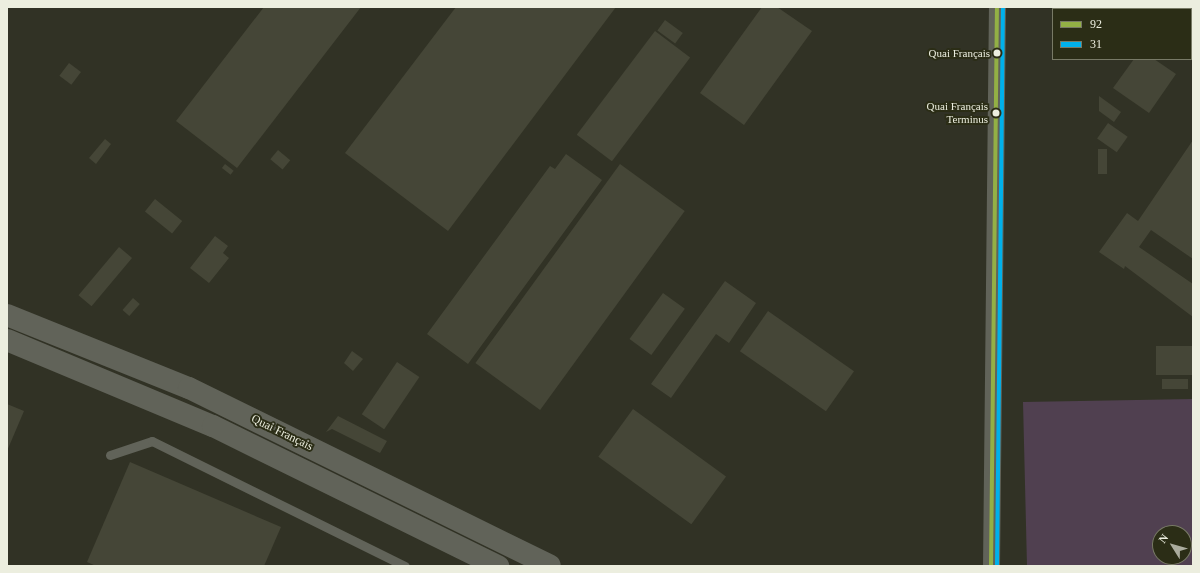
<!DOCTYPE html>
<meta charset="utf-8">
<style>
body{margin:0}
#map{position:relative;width:1200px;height:573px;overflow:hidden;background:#313225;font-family:"Times New Roman",serif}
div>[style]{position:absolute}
.green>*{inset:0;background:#504050}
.building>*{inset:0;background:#454637;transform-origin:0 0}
.lane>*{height:9px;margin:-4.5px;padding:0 4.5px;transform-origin:4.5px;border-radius:4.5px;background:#616359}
.street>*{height:17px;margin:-8.5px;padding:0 8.5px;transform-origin:8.5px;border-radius:8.5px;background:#616359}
.secondary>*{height:22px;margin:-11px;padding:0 11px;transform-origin:11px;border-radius:11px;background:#616359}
.bus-1>*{height:4px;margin:-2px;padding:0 2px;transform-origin:2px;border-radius:2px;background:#93b045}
.bus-2>*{height:4px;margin:-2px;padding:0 2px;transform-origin:2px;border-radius:2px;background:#00b1eb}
.dots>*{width:11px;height:11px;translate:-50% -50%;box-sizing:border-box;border:2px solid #2b2d16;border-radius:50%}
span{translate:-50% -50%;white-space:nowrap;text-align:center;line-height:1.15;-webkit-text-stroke:4px #2b2d16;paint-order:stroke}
.bus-label{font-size:11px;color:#eceedf}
.right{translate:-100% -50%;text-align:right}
.street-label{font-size:12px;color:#eceedf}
.frame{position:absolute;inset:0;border:8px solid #eceedf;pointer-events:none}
.legend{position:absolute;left:1052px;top:8px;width:140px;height:52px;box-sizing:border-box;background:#2b2d16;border:1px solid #787a66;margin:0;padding:5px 7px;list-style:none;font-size:12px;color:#eceedf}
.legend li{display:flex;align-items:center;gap:8px;height:20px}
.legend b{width:20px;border:1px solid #787a66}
.north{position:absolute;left:1152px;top:525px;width:40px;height:40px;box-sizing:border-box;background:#2b2d16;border:1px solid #787a66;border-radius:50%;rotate:307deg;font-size:11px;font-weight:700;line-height:16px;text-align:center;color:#eceedf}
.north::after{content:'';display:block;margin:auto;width:14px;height:18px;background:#abac9e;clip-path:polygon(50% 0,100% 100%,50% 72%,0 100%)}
</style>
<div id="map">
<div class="green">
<div style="clip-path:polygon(evenodd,1193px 399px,1193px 566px,1027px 566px,1023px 402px,1193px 399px,1160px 533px,1184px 533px,1184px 557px,1160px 557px,1160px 533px)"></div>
</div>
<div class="building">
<div style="clip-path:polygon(264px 7px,361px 7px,237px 168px,176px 121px)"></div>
<div style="clip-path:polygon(456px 7px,616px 7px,448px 231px,345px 153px)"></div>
<div style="clip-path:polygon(762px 7px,777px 7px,812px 31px,744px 125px,700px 93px)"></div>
<div style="left:665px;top:20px;width:22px;height:13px;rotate:36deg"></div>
<div style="left:655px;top:31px;width:44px;height:130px;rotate:37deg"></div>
<div style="clip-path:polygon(1134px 59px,1154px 59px,1176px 74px,1149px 113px,1113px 88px)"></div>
<div style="left:69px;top:63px;width:15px;height:16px;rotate:37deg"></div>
<div style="clip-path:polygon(1099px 96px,1121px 112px,1114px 122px,1099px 111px)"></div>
<div style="left:1108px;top:123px;width:24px;height:19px;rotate:35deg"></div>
<div style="clip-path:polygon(105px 139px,111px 144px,96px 164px,89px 158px)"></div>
<div style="clip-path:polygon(1193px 140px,1193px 259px,1151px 230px,1139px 247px,1193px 284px,1193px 317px,1125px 266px,1124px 269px,1099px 252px,1127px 213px,1138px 221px)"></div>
<div style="left:1098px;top:149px;width:9px;height:25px"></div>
<div style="left:278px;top:150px;width:16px;height:12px;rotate:40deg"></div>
<div style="clip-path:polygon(566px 154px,602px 180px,468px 364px,427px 334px,550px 166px,555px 169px)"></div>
<div style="left:225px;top:164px;width:11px;height:5px;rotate:38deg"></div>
<div style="left:620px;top:164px;width:80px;height:246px;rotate:36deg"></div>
<div style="left:155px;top:199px;width:35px;height:16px;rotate:39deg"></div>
<div style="clip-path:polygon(215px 236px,228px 246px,223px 253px,229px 258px,209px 283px,190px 268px)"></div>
<div style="left:119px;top:247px;width:17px;height:63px;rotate:40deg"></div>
<div style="clip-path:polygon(725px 281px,756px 303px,729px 343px,716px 334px,671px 398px,651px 384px)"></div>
<div style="left:663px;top:293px;width:27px;height:57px;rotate:36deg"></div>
<div style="left:133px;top:298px;width:9px;height:16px;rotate:41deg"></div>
<div style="left:768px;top:311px;width:105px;height:49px;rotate:35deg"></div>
<div style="left:1156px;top:346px;width:37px;height:29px"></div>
<div style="clip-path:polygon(352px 351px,363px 359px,353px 371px,344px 363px)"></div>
<div style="left:397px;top:362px;width:27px;height:63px;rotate:34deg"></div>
<div style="left:1162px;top:379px;width:26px;height:10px"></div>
<div style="clip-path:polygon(7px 404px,24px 411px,7px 451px)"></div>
<div style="left:633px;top:409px;width:115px;height:59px;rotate:36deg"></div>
<div style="clip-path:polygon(338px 416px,387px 441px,380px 453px,332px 429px,326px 432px)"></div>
<div style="clip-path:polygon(130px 462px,281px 527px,264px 566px,96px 566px,87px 562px)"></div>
</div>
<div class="lane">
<div style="left:1173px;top:7px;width:4px;rotate:34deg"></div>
<div style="left:1191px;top:19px;width:3px;rotate:45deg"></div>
<div style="left:110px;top:455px;width:44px;rotate:-18.4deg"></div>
<div style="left:152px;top:441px;width:282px;rotate:26.3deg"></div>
</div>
<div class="street">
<div style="left:991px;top:566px;width:559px;rotate:-89.39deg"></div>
</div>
<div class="secondary">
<div style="left:7px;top:315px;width:196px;rotate:21.9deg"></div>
<div style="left:189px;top:388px;width:402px;rotate:26.2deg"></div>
<div style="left:7px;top:340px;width:223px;rotate:22.7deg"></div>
<div style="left:213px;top:426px;width:318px;rotate:26.2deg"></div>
</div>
<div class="bus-1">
<div style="left:991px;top:566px;width:559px;rotate:-89.39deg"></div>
</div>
<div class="bus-2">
<div style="left:997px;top:566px;width:559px;rotate:-89.39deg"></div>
</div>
<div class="dots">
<div style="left:997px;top:53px;background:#eceedf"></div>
<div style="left:996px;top:113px;background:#eceedf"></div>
</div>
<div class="bus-label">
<span class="right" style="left:990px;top:53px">Quai Français</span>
<span class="right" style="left:988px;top:113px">Quai Français<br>Terminus</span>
</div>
<div class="street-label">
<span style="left:282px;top:433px;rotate:26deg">Quai Français</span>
</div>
<div class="frame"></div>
<ul class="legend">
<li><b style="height:5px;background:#93b045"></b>92</li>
<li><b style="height:5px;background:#00b1eb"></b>31</li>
</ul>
<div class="north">N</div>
</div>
